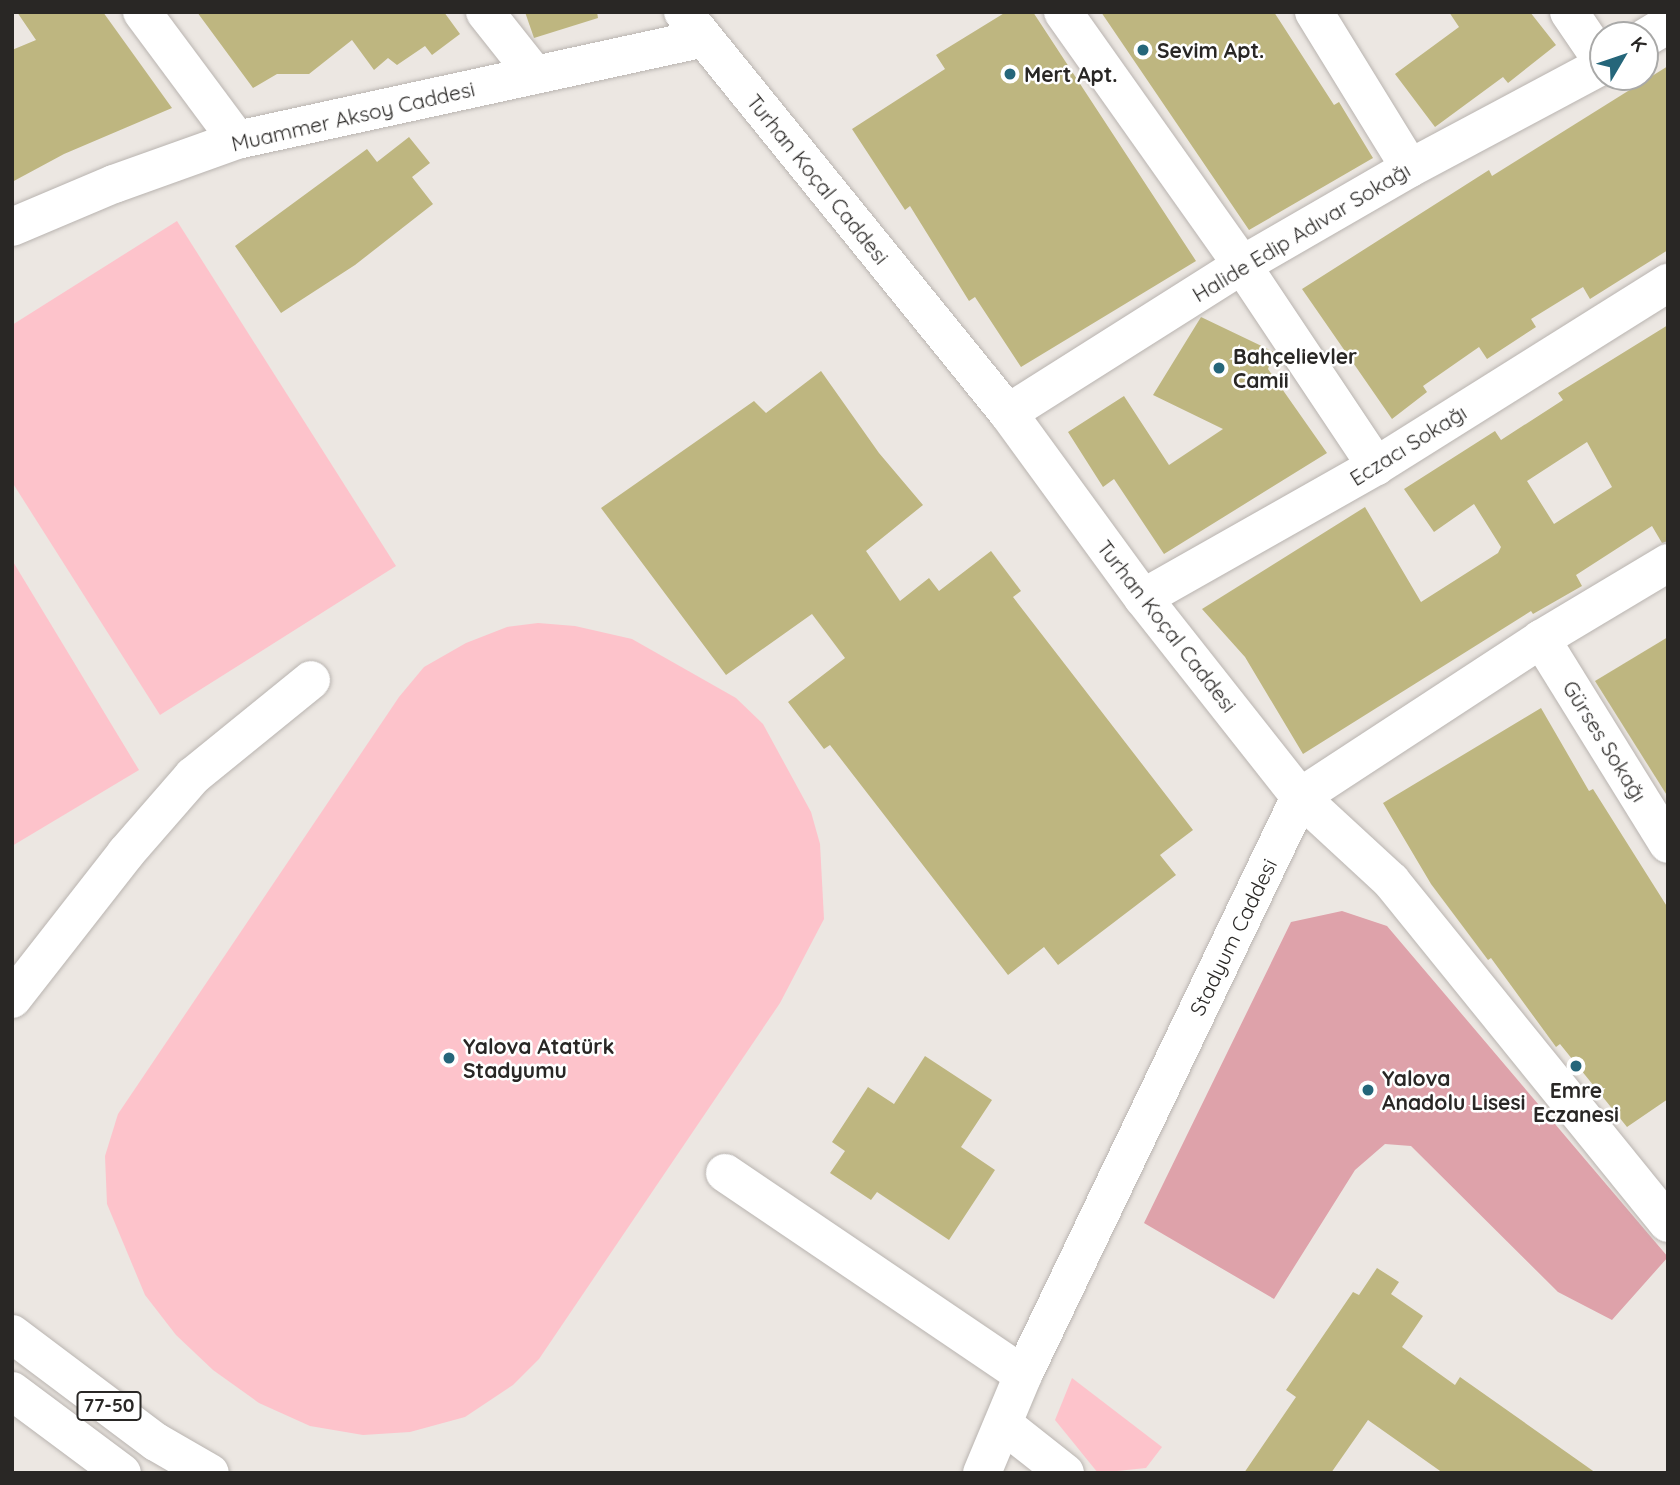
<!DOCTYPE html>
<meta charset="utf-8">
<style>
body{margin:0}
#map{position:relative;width:1680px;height:1485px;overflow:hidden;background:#ece7e2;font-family:Quicksand,sans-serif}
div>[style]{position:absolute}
.green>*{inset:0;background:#fdc3cb}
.forest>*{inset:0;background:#dea2aa}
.building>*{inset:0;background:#beb680}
.roads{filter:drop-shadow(0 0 2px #b9b4b0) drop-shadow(0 0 2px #b9b4b0)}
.minor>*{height:38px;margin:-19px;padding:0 19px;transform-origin:19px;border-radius:19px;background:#fff}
.major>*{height:38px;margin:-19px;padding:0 19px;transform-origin:19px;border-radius:19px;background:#fff}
.dots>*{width:19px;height:19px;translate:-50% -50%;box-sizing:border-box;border:4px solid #fff;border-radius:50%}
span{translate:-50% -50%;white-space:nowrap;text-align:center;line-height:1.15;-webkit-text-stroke:5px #fff;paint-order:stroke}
.shield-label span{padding:2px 5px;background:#fff;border:2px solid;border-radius:5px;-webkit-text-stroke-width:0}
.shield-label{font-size:19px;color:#292725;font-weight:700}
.poi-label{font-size:21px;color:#292725;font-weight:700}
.left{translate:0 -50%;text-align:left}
.street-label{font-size:21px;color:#292725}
.frame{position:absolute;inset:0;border:14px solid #292725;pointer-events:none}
.north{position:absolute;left:1589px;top:21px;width:70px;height:70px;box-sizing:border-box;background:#fff;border:2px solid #a9a9a8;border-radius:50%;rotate:51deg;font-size:19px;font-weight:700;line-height:28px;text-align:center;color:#292725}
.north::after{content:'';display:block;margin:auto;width:24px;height:32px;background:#25667a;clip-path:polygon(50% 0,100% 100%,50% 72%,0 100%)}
</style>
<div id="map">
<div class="green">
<div style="clip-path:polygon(177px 221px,396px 566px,160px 715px,12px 482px,12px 325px)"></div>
<div style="clip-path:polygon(12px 560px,139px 770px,12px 846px)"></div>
<div style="clip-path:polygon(538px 623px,575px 626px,632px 639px,736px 698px,763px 724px,811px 812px,820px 844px,824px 919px,780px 1003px,539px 1359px,513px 1385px,465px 1417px,410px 1432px,363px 1435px,310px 1426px,259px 1403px,213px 1370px,176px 1335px,145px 1295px,107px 1204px,105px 1156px,118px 1114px,399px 697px,424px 667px,466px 643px,507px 627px)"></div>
<div style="clip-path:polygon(1072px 1378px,1162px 1447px,1146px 1468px,1098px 1473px,1055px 1420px)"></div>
</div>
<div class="forest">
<div style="clip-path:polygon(1342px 911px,1387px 926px,1668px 1257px,1612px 1320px,1558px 1292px,1411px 1146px,1385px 1144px,1355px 1170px,1274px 1299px,1144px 1223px,1291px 922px)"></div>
</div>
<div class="building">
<div style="clip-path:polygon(17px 12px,103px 12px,172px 108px,64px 154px,12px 182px,12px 50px,36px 40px)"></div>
<div style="clip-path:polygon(197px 12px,444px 12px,460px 34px,432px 55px,425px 46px,397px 65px,388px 58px,374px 70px,352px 40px,309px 74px,277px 74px,253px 88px)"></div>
<div style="clip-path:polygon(525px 12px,597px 12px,598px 18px,534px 38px)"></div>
<div style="clip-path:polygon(1006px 12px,1033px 12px,1196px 261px,1021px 367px,975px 297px,969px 301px,910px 206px,905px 210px,852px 129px,945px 69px,936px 55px)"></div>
<div style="clip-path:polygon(1101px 12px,1274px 12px,1334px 105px,1339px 102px,1373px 158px,1249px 230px)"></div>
<div style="clip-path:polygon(1449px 12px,1530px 12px,1556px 45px,1508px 83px,1503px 77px,1435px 127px,1395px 74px,1459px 27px)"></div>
<div style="clip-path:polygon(1668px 66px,1668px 250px,1590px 299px,1583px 287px,1531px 319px,1536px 327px,1487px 359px,1479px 347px,1423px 386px,1427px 392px,1392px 419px,1302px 289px,1489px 170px,1492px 176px)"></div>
<div style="clip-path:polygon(409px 137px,430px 163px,412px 177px,433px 204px,355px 265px,281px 313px,235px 246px,367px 149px,377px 162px)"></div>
<div style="clip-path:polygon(1201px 317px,1274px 352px,1268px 369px,1327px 453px,1164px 554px,1114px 479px,1103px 487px,1068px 432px,1124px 396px,1169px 465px,1223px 429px,1153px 395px)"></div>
<div style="clip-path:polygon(evenodd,1668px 325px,1668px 541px,1662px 543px,1652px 526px,1576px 575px,1582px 586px,1533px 614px,1531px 611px,1303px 754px,1245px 657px,1202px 609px,1365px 507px,1421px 602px,1498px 553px,1501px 547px,1474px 504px,1434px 532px,1404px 489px,1495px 431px,1501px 440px,1563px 400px,1558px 393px,1668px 325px,1587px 442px,1612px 487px,1554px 524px,1527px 481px,1587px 442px)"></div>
<div style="clip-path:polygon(821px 371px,879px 453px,923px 505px,866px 551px,900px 601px,929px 578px,939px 591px,991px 551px,1021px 591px,1013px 597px,1193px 830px,1160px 855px,1176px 875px,1058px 965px,1044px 947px,1008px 975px,830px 745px,824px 749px,788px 702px,845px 658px,812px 614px,726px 675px,601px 508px,754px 401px,766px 413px)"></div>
<div style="clip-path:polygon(1668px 637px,1668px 797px,1595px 681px)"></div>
<div style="clip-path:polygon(1541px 708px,1589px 791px,1593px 789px,1668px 908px,1668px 1099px,1627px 1127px,1560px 1044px,1556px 1047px,1491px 958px,1488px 960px,1431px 884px,1383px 803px)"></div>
<div style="clip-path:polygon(925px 1056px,992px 1100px,961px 1147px,995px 1170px,949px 1240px,877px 1192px,871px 1200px,830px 1173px,845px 1151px,832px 1142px,868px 1087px,894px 1104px)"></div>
<div style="clip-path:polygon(1377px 1268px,1399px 1282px,1391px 1294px,1423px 1316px,1402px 1347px,1455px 1385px,1460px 1377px,1596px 1473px,1443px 1473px,1368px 1420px,1331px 1473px,1244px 1473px,1296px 1397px,1286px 1390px,1353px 1292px,1359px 1295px)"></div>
</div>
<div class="roads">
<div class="minor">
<div style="left:142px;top:12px;width:159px;rotate:53.4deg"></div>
<div style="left:485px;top:12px;width:80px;rotate:51.6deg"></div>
<div style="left:683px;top:12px;width:516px;rotate:50.98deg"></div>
<div style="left:1008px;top:413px;width:229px;rotate:53.9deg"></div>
<div style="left:1143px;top:598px;width:253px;rotate:51.7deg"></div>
<div style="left:1300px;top:797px;width:124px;rotate:42.7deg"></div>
<div style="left:1391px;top:881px;width:440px;rotate:51deg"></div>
<div style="left:1063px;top:12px;width:310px;rotate:54.7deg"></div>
<div style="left:1242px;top:265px;width:242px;rotate:56.3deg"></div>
<div style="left:1314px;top:12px;width:183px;rotate:58.4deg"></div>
<div style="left:1569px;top:12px;width:60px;rotate:55.8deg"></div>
<div style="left:1645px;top:38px;width:27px;rotate:-31deg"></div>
<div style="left:12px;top:227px;width:111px;rotate:-22.9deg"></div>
<div style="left:114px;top:184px;width:131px;rotate:-19.7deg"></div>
<div style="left:237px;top:140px;width:477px;rotate:-12.3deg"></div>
<div style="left:1008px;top:413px;width:277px;rotate:-32.3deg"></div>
<div style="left:1242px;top:265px;width:194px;rotate:-30deg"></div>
<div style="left:1410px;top:168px;width:219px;rotate:-28.1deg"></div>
<div style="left:1143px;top:598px;width:268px;rotate:-29.5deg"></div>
<div style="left:1376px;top:466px;width:345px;rotate:-32.1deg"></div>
<div style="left:1541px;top:639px;width:241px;rotate:58.2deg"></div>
<div style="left:12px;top:999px;width:185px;rotate:-52deg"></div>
<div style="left:126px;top:853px;width:102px;rotate:-49deg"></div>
<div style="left:193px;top:776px;width:152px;rotate:-39.1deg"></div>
<div style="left:725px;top:1173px;width:360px;rotate:34.1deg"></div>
<div style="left:1003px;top:1424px;width:79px;rotate:38.3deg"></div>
<div style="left:982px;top:1473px;width:106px;rotate:-67.3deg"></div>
<div style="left:1023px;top:1375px;width:641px;rotate:-64.39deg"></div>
<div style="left:1300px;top:797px;width:288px;rotate:-33.2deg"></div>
<div style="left:1541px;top:639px;width:148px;rotate:-30.9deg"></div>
</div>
<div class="major">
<div style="left:12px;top:1334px;width:180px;rotate:36.9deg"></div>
<div style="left:156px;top:1442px;width:62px;rotate:29.9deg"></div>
<div style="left:12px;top:1391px;width:137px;rotate:36.7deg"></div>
</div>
</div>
<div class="dots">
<div style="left:1143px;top:50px;background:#25667a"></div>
<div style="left:1010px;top:74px;background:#25667a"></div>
<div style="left:1219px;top:368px;background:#25667a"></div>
<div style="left:449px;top:1058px;background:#25667a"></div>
<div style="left:1576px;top:1066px;background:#25667a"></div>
<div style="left:1368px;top:1090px;background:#25667a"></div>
</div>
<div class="shield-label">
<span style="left:109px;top:1406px">77-50</span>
</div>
<div class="poi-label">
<span class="left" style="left:1157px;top:50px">Sevim Apt.</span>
<span class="left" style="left:1024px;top:74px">Mert Apt.</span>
<span class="left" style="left:1233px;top:368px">Bahçelievler<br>Camii</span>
<span class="left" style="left:463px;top:1058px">Yalova Atatürk<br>Stadyumu</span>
<span class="left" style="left:1382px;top:1090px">Yalova<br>Anadolu Lisesi</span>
<span style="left:1576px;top:1102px">Emre<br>Eczanesi</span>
</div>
<div class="street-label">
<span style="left:353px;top:116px;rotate:-13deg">Muammer Aksoy Caddesi</span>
<span style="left:818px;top:179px;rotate:51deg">Turhan Koçal Caddesi</span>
<span style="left:1301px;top:232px;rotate:-31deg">Halide Edip Adıvar Sokağı</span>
<span style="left:1408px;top:445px;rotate:-32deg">Eczacı Sokağı</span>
<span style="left:1167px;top:626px;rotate:52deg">Turhan Koçal Caddesi</span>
<span style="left:1605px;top:741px;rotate:58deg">Gürses Sokağı</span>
<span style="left:1233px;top:937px;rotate:-64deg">Stadyum Caddesi</span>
</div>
<div class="frame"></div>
<div class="north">K</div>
</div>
